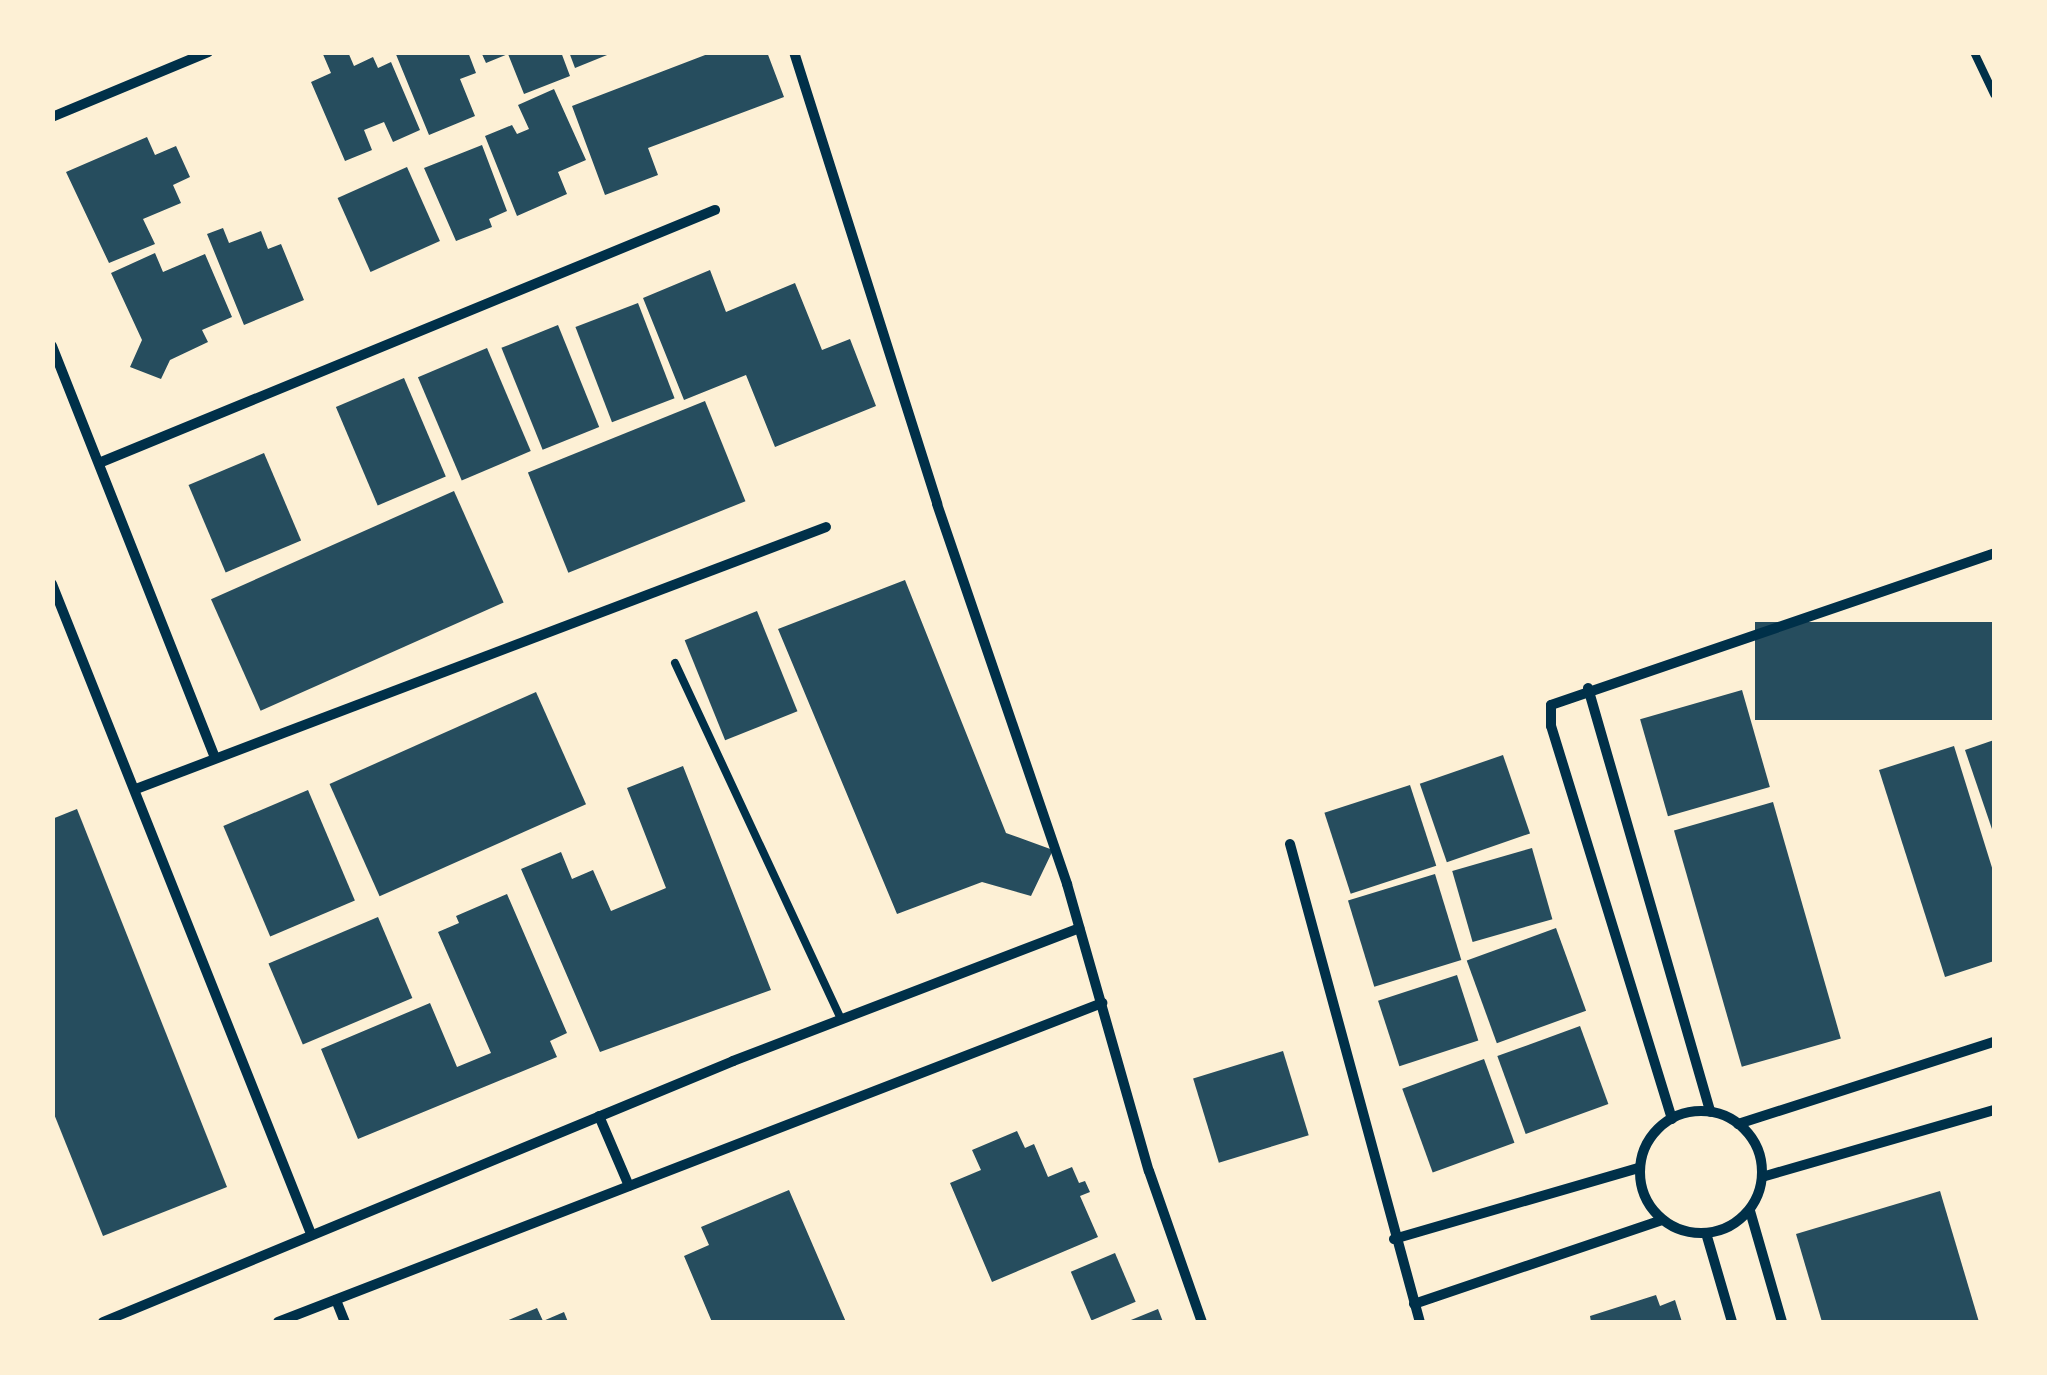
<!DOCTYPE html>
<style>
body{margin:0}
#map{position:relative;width:2047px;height:1375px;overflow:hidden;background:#fdf0d5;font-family:"Noto Sans",sans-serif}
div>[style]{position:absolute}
.building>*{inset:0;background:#264d5e;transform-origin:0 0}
.service>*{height:8px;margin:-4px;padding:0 4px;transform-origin:4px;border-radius:4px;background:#003049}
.minor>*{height:10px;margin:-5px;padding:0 5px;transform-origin:5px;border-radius:5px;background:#003049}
.minor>.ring{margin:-5px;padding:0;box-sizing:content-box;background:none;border:10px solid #003049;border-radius:50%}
span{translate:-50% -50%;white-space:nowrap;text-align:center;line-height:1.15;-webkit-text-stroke:9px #fdf0d5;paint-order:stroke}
.frame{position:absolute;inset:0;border:55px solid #fdf0d5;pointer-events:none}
</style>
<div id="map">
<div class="building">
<div style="clip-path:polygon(322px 52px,348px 52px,354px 66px,373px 57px,378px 68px,391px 62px,420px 130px,393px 142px,384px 122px,364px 130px,372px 150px,345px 161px,311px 82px,331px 73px)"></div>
<div style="clip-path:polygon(395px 52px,468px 52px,476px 73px,460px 79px,475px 116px,429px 135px)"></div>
<div style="clip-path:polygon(481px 52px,561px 52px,570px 76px,524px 94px,508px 54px,486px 63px)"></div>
<div style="clip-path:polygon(569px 52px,612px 52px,612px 53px,575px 68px)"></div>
<div style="clip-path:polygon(713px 52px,767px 52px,784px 97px,648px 148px,658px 175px,605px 195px,572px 106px)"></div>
<div style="clip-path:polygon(554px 89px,586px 160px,558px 172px,567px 194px,517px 216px,485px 136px,512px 125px,517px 134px,529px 129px,518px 105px)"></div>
<div style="clip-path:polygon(147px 137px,155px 155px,176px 146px,190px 177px,173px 185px,181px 203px,143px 219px,155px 244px,109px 263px,66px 172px)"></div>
<div style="clip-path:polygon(482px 145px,507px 211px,489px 219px,492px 227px,456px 241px,424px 168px)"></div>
<div style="left:407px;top:167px;width:81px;height:76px;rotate:66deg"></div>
<div style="clip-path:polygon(223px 228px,229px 243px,261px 231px,268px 249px,281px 244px,304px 300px,244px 325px,207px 234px)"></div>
<div style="clip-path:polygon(155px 253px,163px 272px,205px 254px,232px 317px,202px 330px,208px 342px,170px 360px,161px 379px,130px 367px,142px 340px,111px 273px)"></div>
<div style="clip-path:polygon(710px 270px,726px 312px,795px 283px,822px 350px,850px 339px,876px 406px,775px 447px,746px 375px,684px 400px,643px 298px)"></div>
<div style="left:638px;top:303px;width:102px;height:67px;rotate:69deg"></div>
<div style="left:558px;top:325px;width:110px;height:61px;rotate:68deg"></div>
<div style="left:487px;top:348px;width:112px;height:75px;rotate:67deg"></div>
<div style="left:404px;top:378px;width:107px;height:74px;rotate:67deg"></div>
<div style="left:705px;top:401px;width:108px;height:191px;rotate:68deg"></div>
<div style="left:264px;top:453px;width:95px;height:82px;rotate:67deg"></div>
<div style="left:454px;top:491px;width:122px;height:266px;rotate:66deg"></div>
<div style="clip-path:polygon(905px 580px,1006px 833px,1053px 850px,1031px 896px,982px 882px,897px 914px,778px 629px)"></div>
<div style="left:757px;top:611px;width:108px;height:78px;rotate:68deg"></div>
<div style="left:1994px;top:622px;width:98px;height:239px;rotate:90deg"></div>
<div style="left:1742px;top:690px;width:101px;height:106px;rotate:74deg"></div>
<div style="left:536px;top:692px;width:123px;height:226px;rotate:66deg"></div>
<div style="clip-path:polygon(1994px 740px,1994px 835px,1965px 750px)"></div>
<div style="clip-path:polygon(1954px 746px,1994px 874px,1994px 961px,1945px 977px,1879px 770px)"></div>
<div style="left:1503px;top:755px;width:83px;height:88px;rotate:71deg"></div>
<div style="clip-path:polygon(683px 766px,771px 990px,600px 1052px,521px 869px,561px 852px,572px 879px,593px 870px,611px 911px,666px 888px,627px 788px)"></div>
<div style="left:1410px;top:785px;width:85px;height:90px;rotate:72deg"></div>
<div style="left:308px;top:790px;width:120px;height:92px;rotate:67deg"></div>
<div style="left:1773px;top:802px;width:246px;height:103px;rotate:74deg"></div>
<div style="clip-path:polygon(77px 809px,227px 1187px,103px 1236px,52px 1109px,52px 819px)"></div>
<div style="left:1532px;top:848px;width:74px;height:83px;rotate:74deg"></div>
<div style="left:1435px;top:874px;width:90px;height:91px;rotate:73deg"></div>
<div style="clip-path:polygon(507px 894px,567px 1033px,550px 1041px,557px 1057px,358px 1139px,321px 1049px,430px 1003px,457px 1067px,491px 1053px,438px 932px,459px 923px,456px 916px)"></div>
<div style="left:378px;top:917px;width:88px;height:119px;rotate:67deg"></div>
<div style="left:1556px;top:928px;width:88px;height:95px;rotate:70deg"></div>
<div style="left:1457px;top:975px;width:69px;height:83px;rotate:72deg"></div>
<div style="left:1580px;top:1026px;width:83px;height:88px;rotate:70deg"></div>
<div style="left:1283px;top:1051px;width:88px;height:94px;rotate:73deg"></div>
<div style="left:1484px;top:1059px;width:89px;height:87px;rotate:70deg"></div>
<div style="clip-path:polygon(1017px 1131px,1025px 1148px,1034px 1144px,1048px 1177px,1072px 1167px,1079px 1183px,1085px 1181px,1090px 1192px,1080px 1196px,1098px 1237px,992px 1282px,950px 1183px,981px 1170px,972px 1150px)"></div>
<div style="clip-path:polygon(789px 1190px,846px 1322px,712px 1322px,684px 1256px,709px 1245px,701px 1227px)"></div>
<div style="clip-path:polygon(1940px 1191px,1979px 1322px,1822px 1322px,1796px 1234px)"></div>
<div style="left:1115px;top:1253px;width:53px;height:48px;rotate:67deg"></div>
<div style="clip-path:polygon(1656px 1295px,1660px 1306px,1675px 1300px,1682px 1322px,1591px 1322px,1590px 1316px)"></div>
<div style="clip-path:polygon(537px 1308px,543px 1321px,564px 1312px,568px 1322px,504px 1322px)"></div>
<div style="clip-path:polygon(1158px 1309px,1163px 1322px,1126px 1322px)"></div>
</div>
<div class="service">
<div style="left:1974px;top:52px;width:47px;rotate:64.5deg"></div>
<div style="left:675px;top:663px;width:393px;rotate:65deg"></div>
</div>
<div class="minor">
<div style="left:794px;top:52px;width:474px;rotate:72.4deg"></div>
<div style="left:937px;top:504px;width:402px;rotate:71.1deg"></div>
<div style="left:1067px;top:884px;width:298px;rotate:74.1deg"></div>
<div style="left:1149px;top:1171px;width:160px;rotate:70.7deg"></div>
<div style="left:52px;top:117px;width:169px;rotate:-22.6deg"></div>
<div style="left:52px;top:346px;width:443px;rotate:68.4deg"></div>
<div style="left:99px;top:463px;width:666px;rotate:-22.33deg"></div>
<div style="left:52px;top:584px;width:700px;rotate:68.27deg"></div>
<div style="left:1588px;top:688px;width:441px;rotate:73.9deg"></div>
<div style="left:136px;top:789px;width:738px;rotate:-20.79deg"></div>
<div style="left:1290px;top:844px;width:495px;rotate:74.8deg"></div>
<div class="ring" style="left:1640px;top:1111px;width:112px;height:112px"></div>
<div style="left:599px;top:1116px;width:76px;rotate:66.8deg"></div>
<div style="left:1672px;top:1119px;width:411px;rotate:-107.1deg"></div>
<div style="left:1551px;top:726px;width:21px;rotate:-90deg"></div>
<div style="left:1551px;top:705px;width:468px;rotate:-18.9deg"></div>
<div style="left:1738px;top:1124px;width:269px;rotate:-17.8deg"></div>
<div style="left:1762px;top:1177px;width:241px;rotate:-16.1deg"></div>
<div style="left:1750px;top:1211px;width:116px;rotate:73.9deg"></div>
<div style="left:1706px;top:1233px;width:93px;rotate:73.7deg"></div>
<div style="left:1394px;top:1239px;width:255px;rotate:-16.2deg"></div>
<div style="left:336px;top:1300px;width:24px;rotate:68deg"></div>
<div style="left:1414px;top:1304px;width:262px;rotate:-18.7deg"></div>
<div style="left:103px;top:1322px;width:682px;rotate:-22.5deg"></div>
<div style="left:733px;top:1061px;width:371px;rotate:-21deg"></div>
<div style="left:278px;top:1322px;width:884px;rotate:-21.16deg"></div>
</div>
<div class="frame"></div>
</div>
